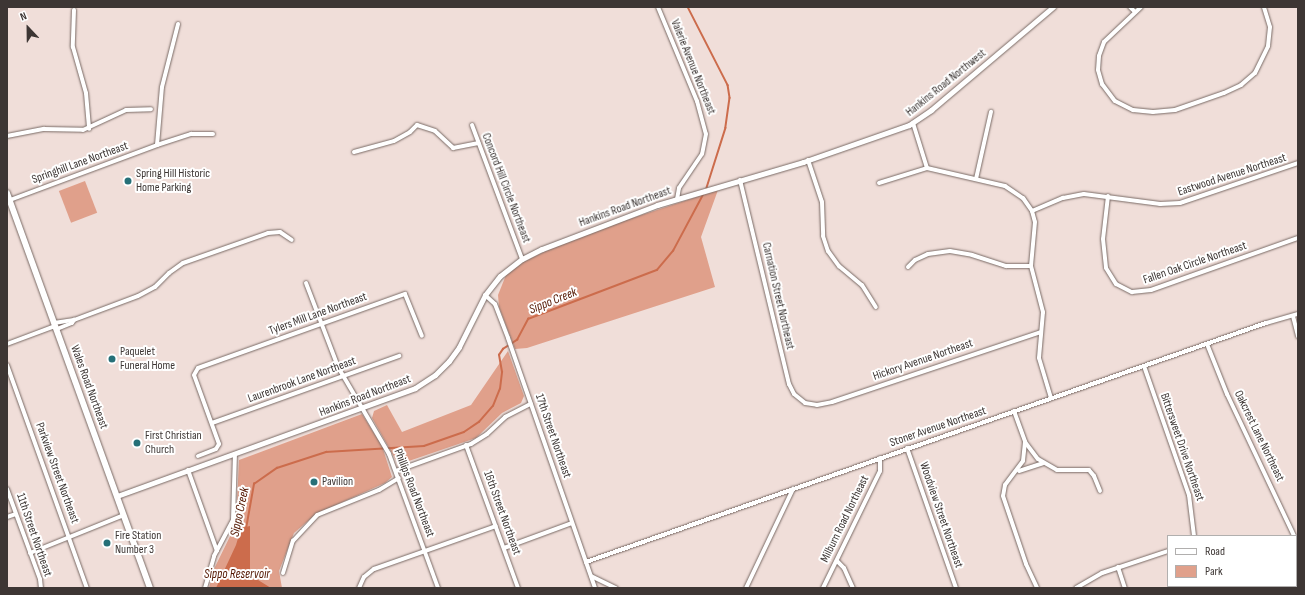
<!DOCTYPE html>
<style>
body{margin:0}
#map{position:relative;width:1305px;height:595px;overflow:hidden;background:#f0ded9;font-family:"Sofia Sans Condensed",sans-serif}
div>[style]{position:absolute}
.green>*{inset:0;background:#e0a08b;transform-origin:0 0}
.water>*{inset:0;background:#cc6c4c}
.stream>*{height:1.5px;margin:-0.75px;padding:0 0.75px;transform-origin:0.75px;border-radius:0.75px;background:#cc6c4c}
.roads{filter:drop-shadow(0 0 1px #796a65) drop-shadow(0 0 1px #796a65)}
.minor>*{height:4px;margin:-2px;padding:0 2px;transform-origin:2px;border-radius:2px;background:#fff}
.tertiary>*{height:5px;margin:-2.5px;padding:0 2.5px;transform-origin:2.5px;border-radius:2.5px;background:#fff}
.primary>*{height:6px;margin:-3px;padding:0 3px;transform-origin:3px;border-radius:3px;background:#fff}
.dots>*{width:11px;height:11px;translate:-50% -50%;box-sizing:border-box;border:2px solid #fff;border-radius:50%}
span{translate:-50% -50%;white-space:nowrap;text-align:center;line-height:1.15;-webkit-text-stroke:4px #fff;paint-order:stroke}
.street-label{font-size:12px;color:#3d3634}
.poi-label{font-size:12px;color:#3d3634}
.left{translate:0 -50%;text-align:left}
.water-label{font-size:13px;color:#531600;font-style:italic}
.frame{position:absolute;inset:0;border:8px solid #3d3634;pointer-events:none}
.legend{position:absolute;left:1167px;top:535px;width:130px;height:52px;box-sizing:border-box;background:#fff;border:1px solid #b1afae;margin:0;padding:5px 7px;list-style:none;font-size:12px;color:#3d3634}
.legend li{display:flex;align-items:center;gap:8px;height:20px}
.legend b{width:20px;border:1px solid #b1afae}
.north{position:absolute;left:8px;top:8px;width:40px;height:40px;-webkit-text-stroke:3px #fff;paint-order:stroke;rotate:338deg;font-size:11px;font-weight:700;line-height:16px;text-align:center;color:#3d3634}
.north::after{content:'';display:block;margin:auto;width:14px;height:18px;background:#3d3634;clip-path:polygon(50% 0,100% 100%,50% 72%,0 100%)}
</style>
<div id="map">
<div class="green">
<div style="left:85px;top:181px;width:34px;height:28px;rotate:69deg"></div>
<div style="clip-path:polygon(718px 190px,701px 237px,715px 287px,527px 348px,515px 349px,499px 307px,498px 295px,506px 275px,519px 264px,560px 244px,617px 223px)"></div>
<div style="clip-path:polygon(508px 351px,524px 396px,521px 403px,502px 413px,476px 438px,403px 463px,397px 462px,372px 418px,374px 411px,387px 405px,402px 432px,471px 405px)"></div>
<div style="clip-path:polygon(362px 414px,382px 446px,392px 477px,385px 483px,316px 514px,294px 533px,279px 571px,282px 588px,209px 588px,214px 569px,236px 524px,239px 460px)"></div>
</div>
<div class="water">
<div style="clip-path:polygon(250px 526px,250px 571px,253px 577px,271px 588px,216px 588px,236px 545px,241px 528px)"></div>
</div>
<div class="stream">
<div style="left:688px;top:7px;width:88px;rotate:62.9deg"></div>
<div style="left:728px;top:85px;width:13px;rotate:81deg"></div>
<div style="left:730px;top:98px;width:30px;rotate:98deg"></div>
<div style="left:726px;top:128px;width:63px;rotate:107.6deg"></div>
<div style="left:246px;top:529px;width:46px;rotate:-79.9deg"></div>
<div style="left:254px;top:484px;width:28px;rotate:-35deg"></div>
<div style="left:277px;top:468px;width:52px;rotate:-18.1deg"></div>
<div style="left:326px;top:452px;width:98px;rotate:-3.5deg"></div>
<div style="left:424px;top:446px;width:42px;rotate:-19.3deg"></div>
<div style="left:464px;top:432px;width:18px;rotate:-34deg"></div>
<div style="left:479px;top:422px;width:21px;rotate:-49deg"></div>
<div style="left:493px;top:406px;width:18px;rotate:-68deg"></div>
<div style="left:500px;top:389px;width:17px;rotate:-83deg"></div>
<div style="left:502px;top:372px;width:17px;rotate:-100deg"></div>
<div style="left:499px;top:355px;width:7px;rotate:-56deg"></div>
<div style="left:503px;top:349px;width:17px;rotate:-33deg"></div>
<div style="left:517px;top:340px;width:24px;rotate:-62deg"></div>
<div style="left:528px;top:319px;width:138px;rotate:-20.8deg"></div>
<div style="left:657px;top:270px;width:25px;rotate:-50deg"></div>
<div style="left:673px;top:251px;width:66px;rotate:-61.9deg"></div>
</div>
<div class="roads">
<div class="minor">
<div style="left:658px;top:7px;width:102px;rotate:67.5deg"></div>
<div style="left:697px;top:101px;width:34px;rotate:75deg"></div>
<div style="left:706px;top:134px;width:20px;rotate:101deg"></div>
<div style="left:702px;top:154px;width:41px;rotate:124.1deg"></div>
<div style="left:679px;top:188px;width:11px;rotate:100deg"></div>
<div style="left:1130px;top:7px;width:7px;rotate:45deg"></div>
<div style="left:1141px;top:7px;width:51px;rotate:136.6deg"></div>
<div style="left:1104px;top:42px;width:15px;rotate:110deg"></div>
<div style="left:1099px;top:56px;width:14px;rotate:94deg"></div>
<div style="left:1098px;top:70px;width:15px;rotate:74deg"></div>
<div style="left:1102px;top:84px;width:21px;rotate:53deg"></div>
<div style="left:1115px;top:101px;width:20px;rotate:27deg"></div>
<div style="left:1133px;top:110px;width:20px;rotate:6deg"></div>
<div style="left:1153px;top:112px;width:22px;rotate:-5deg"></div>
<div style="left:1175px;top:110px;width:52px;rotate:-19.1deg"></div>
<div style="left:1224px;top:93px;width:19px;rotate:-25deg"></div>
<div style="left:1241px;top:85px;width:18px;rotate:-41deg"></div>
<div style="left:1255px;top:73px;width:30px;rotate:-64deg"></div>
<div style="left:1268px;top:46px;width:19px;rotate:-84deg"></div>
<div style="left:1270px;top:27px;width:21px;rotate:-107deg"></div>
<div style="left:74px;top:10px;width:37px;rotate:92deg"></div>
<div style="left:73px;top:47px;width:48px;rotate:74.2deg"></div>
<div style="left:86px;top:93px;width:36px;rotate:85deg"></div>
<div style="left:913px;top:123px;width:47px;rotate:72.7deg"></div>
<div style="left:472px;top:125px;width:143px;rotate:69.5deg"></div>
<div style="left:7px;top:136px;width:38px;rotate:-11deg"></div>
<div style="left:44px;top:129px;width:39px;rotate:1deg"></div>
<div style="left:83px;top:130px;width:47px;rotate:-24.9deg"></div>
<div style="left:126px;top:110px;width:25px;rotate:-2deg"></div>
<div style="left:157px;top:145px;width:36px;rotate:-18deg"></div>
<div style="left:191px;top:134px;width:22px"></div>
<div style="left:354px;top:152px;width:41px;rotate:-15.4deg"></div>
<div style="left:394px;top:141px;width:18px;rotate:-29deg"></div>
<div style="left:410px;top:132px;width:10px;rotate:-45deg"></div>
<div style="left:417px;top:125px;width:19px;rotate:18deg"></div>
<div style="left:435px;top:131px;width:25px;rotate:43deg"></div>
<div style="left:453px;top:148px;width:26px;rotate:-11deg"></div>
<div style="left:808px;top:160px;width:44px;rotate:71.6deg"></div>
<div style="left:822px;top:202px;width:34px;rotate:88deg"></div>
<div style="left:823px;top:236px;width:16px;rotate:72deg"></div>
<div style="left:828px;top:251px;width:19px;rotate:54deg"></div>
<div style="left:839px;top:266px;width:30px;rotate:40deg"></div>
<div style="left:862px;top:285px;width:26px;rotate:58deg"></div>
<div style="left:976px;top:179px;width:69px;rotate:-77.4deg"></div>
<div style="left:740px;top:180px;width:210px;rotate:76.5deg"></div>
<div style="left:789px;top:384px;width:11px;rotate:63deg"></div>
<div style="left:794px;top:394px;width:14px;rotate:39deg"></div>
<div style="left:805px;top:403px;width:12px;rotate:9deg"></div>
<div style="left:817px;top:405px;width:15px;rotate:-11deg"></div>
<div style="left:832px;top:402px;width:220px;rotate:-18.5deg"></div>
<div style="left:879px;top:183px;width:50px;rotate:-17.4deg"></div>
<div style="left:927px;top:168px;width:80px;rotate:13deg"></div>
<div style="left:1005px;top:186px;width:22px;rotate:34deg"></div>
<div style="left:1023px;top:198px;width:16px;rotate:55deg"></div>
<div style="left:1032px;top:211px;width:11px;rotate:75deg"></div>
<div style="left:1035px;top:222px;width:44px;rotate:95.2deg"></div>
<div style="left:1031px;top:266px;width:48px;rotate:75.4deg"></div>
<div style="left:1043px;top:312px;width:46px;rotate:95deg"></div>
<div style="left:1039px;top:358px;width:42px;rotate:73.3deg"></div>
<div style="left:1108px;top:196px;width:43px;rotate:96.6deg"></div>
<div style="left:1103px;top:239px;width:29px;rotate:84deg"></div>
<div style="left:1106px;top:268px;width:19px;rotate:58deg"></div>
<div style="left:1116px;top:284px;width:18px;rotate:27deg"></div>
<div style="left:1132px;top:292px;width:19px;rotate:-6deg"></div>
<div style="left:1151px;top:290px;width:156px;rotate:-19.5deg"></div>
<div style="left:10px;top:200px;width:157px;rotate:-20.5deg"></div>
<div style="left:157px;top:145px;width:58px;rotate:-85.1deg"></div>
<div style="left:162px;top:87px;width:65px;rotate:-75.7deg"></div>
<div style="left:1032px;top:211px;width:34px;rotate:-23deg"></div>
<div style="left:1063px;top:198px;width:21px;rotate:-11deg"></div>
<div style="left:1084px;top:194px;width:77px;rotate:7.5deg"></div>
<div style="left:1160px;top:204px;width:20px;rotate:-3deg"></div>
<div style="left:1180px;top:203px;width:125px;rotate:-18.7deg"></div>
<div style="left:908px;top:267px;width:10px;rotate:-45deg"></div>
<div style="left:915px;top:260px;width:14px;rotate:-25deg"></div>
<div style="left:928px;top:254px;width:22px;rotate:-8deg"></div>
<div style="left:950px;top:251px;width:22px;rotate:10deg"></div>
<div style="left:972px;top:255px;width:36px;rotate:18deg"></div>
<div style="left:1006px;top:266px;width:25px"></div>
<div style="left:306px;top:283px;width:90px;rotate:69.1deg"></div>
<div style="left:338px;top:367px;width:101px;rotate:59.6deg"></div>
<div style="left:389px;top:454px;width:143px;rotate:69.9deg"></div>
<div style="left:485px;top:295px;width:13px;rotate:42deg"></div>
<div style="left:495px;top:304px;width:36px;rotate:69deg"></div>
<div style="left:508px;top:338px;width:265px;rotate:70.8deg"></div>
<div style="left:1293px;top:316px;width:21px;rotate:76deg"></div>
<div style="left:54px;top:323px;width:20px;rotate:-9deg"></div>
<div style="left:74px;top:320px;width:68px;rotate:-20.6deg"></div>
<div style="left:138px;top:296px;width:19px;rotate:-28deg"></div>
<div style="left:155px;top:287px;width:20px;rotate:-45deg"></div>
<div style="left:169px;top:273px;width:17px;rotate:-36deg"></div>
<div style="left:183px;top:263px;width:90px;rotate:-19.4deg"></div>
<div style="left:268px;top:233px;width:12px;rotate:-5deg"></div>
<div style="left:280px;top:232px;width:14px;rotate:34deg"></div>
<div style="left:57px;top:329px;width:16px;rotate:-22deg"></div>
<div style="left:72px;top:323px;width:4px;rotate:-56deg"></div>
<div style="left:7px;top:344px;width:51px;rotate:-20.6deg"></div>
<div style="left:1207px;top:344px;width:54px;rotate:68.2deg"></div>
<div style="left:1227px;top:394px;width:157px;rotate:64.7deg"></div>
<div style="left:7px;top:365px;width:237px;rotate:70.3deg"></div>
<div style="left:1144px;top:366px;width:137px;rotate:70.8deg"></div>
<div style="left:1189px;top:495px;width:41px;rotate:83deg"></div>
<div style="left:1014px;top:411px;width:33px;rotate:70deg"></div>
<div style="left:1025px;top:442px;width:21px;rotate:53deg"></div>
<div style="left:1038px;top:459px;width:22px;rotate:30deg"></div>
<div style="left:1057px;top:470px;width:32px"></div>
<div style="left:1089px;top:470px;width:8px;rotate:50deg"></div>
<div style="left:1094px;top:476px;width:16px;rotate:68deg"></div>
<div style="left:212px;top:423px;width:199px;rotate:-19.7deg"></div>
<div style="left:1025px;top:442px;width:19px;rotate:96deg"></div>
<div style="left:1023px;top:461px;width:30px;rotate:127deg"></div>
<div style="left:1005px;top:485px;width:11px;rotate:100deg"></div>
<div style="left:1003px;top:496px;width:72px;rotate:71.3deg"></div>
<div style="left:1026px;top:564px;width:26px;rotate:65deg"></div>
<div style="left:466px;top:445px;width:152px;rotate:70deg"></div>
<div style="left:907px;top:448px;width:148px;rotate:70.7deg"></div>
<div style="left:198px;top:456px;width:19px;rotate:-21deg"></div>
<div style="left:216px;top:449px;width:6px;rotate:-59deg"></div>
<div style="left:219px;top:444px;width:73px;rotate:-109.9deg"></div>
<div style="left:194px;top:375px;width:8px;rotate:-60deg"></div>
<div style="left:198px;top:368px;width:220px;rotate:-19.7deg"></div>
<div style="left:405px;top:294px;width:45px;rotate:68deg"></div>
<div style="left:188px;top:470px;width:86px;rotate:70.3deg"></div>
<div style="left:396px;top:471px;width:80px;rotate:-19.8deg"></div>
<div style="left:471px;top:444px;width:19px;rotate:-32deg"></div>
<div style="left:487px;top:434px;width:25px;rotate:-43deg"></div>
<div style="left:505px;top:417px;width:29px;rotate:-27deg"></div>
<div style="left:1019px;top:471px;width:25px;rotate:-18deg"></div>
<div style="left:7px;top:489px;width:96px;rotate:69.9deg"></div>
<div style="left:40px;top:579px;width:9px;rotate:84deg"></div>
<div style="left:7px;top:517px;width:9px;rotate:-18deg"></div>
<div style="left:1296px;top:541px;width:5px;rotate:68deg"></div>
<div style="left:504px;top:548px;width:72px;rotate:-20.2deg"></div>
<div style="left:30px;top:553px;width:101px;rotate:-22deg"></div>
<div style="left:1296px;top:557px;width:2px"></div>
<div style="left:837px;top:561px;width:10px;rotate:45deg"></div>
<div style="left:844px;top:568px;width:22px;rotate:66deg"></div>
<div style="left:586px;top:562px;width:721px;rotate:-19.37deg"></div>
<div style="left:1266px;top:323px;width:33px;rotate:-16deg"></div>
<div style="left:1118px;top:567px;width:22px;rotate:72deg"></div>
<div style="left:283px;top:573px;width:34px;rotate:-73deg"></div>
<div style="left:293px;top:541px;width:35px;rotate:-47deg"></div>
<div style="left:317px;top:515px;width:67px;rotate:-22deg"></div>
<div style="left:379px;top:490px;width:23px;rotate:-31deg"></div>
<div style="left:591px;top:576px;width:28px;rotate:26deg"></div>
<div style="left:205px;top:588px;width:33px;rotate:-74deg"></div>
<div style="left:214px;top:556px;width:41px;rotate:-62.2deg"></div>
<div style="left:233px;top:520px;width:66px;rotate:-88.3deg"></div>
<div style="left:359px;top:588px;width:12px;rotate:-66deg"></div>
<div style="left:364px;top:577px;width:13px;rotate:-39deg"></div>
<div style="left:374px;top:569px;width:129px;rotate:-19.4deg"></div>
<div style="left:746px;top:588px;width:110px;rotate:-64.6deg"></div>
<div style="left:823px;top:588px;width:130px;rotate:-64deg"></div>
<div style="left:880px;top:471px;width:13px;rotate:-90deg"></div>
<div style="left:1076px;top:588px;width:30px;rotate:-30deg"></div>
<div style="left:1102px;top:573px;width:70px;rotate:-18.4deg"></div>
</div>
<div class="tertiary">
<div style="left:117px;top:496px;width:317px;rotate:-19.9deg"></div>
<div style="left:415px;top:388px;width:24px;rotate:-33deg"></div>
<div style="left:435px;top:375px;width:20px;rotate:-45deg"></div>
<div style="left:449px;top:361px;width:17px;rotate:-54deg"></div>
<div style="left:459px;top:347px;width:58px;rotate:-63.4deg"></div>
<div style="left:485px;top:295px;width:24px;rotate:-52deg"></div>
<div style="left:500px;top:276px;width:28px;rotate:-38deg"></div>
<div style="left:522px;top:259px;width:22px;rotate:-27deg"></div>
<div style="left:542px;top:249px;width:123px;rotate:-20.9deg"></div>
<div style="left:657px;top:205px;width:152px;rotate:-16.4deg"></div>
<div style="left:803px;top:162px;width:112px;rotate:-19.2deg"></div>
<div style="left:909px;top:125px;width:27px;rotate:-34deg"></div>
<div style="left:931px;top:110px;width:160px;rotate:-40.2deg"></div>
</div>
<div class="primary">
<div style="left:7px;top:193px;width:420px;rotate:70.1deg"></div>
</div>
</div>
<div class="dots">
<div style="left:128px;top:181px;background:#267078"></div>
<div style="left:112px;top:359px;background:#267078"></div>
<div style="left:137px;top:443px;background:#267078"></div>
<div style="left:314px;top:482px;background:#267078"></div>
<div style="left:107px;top:543px;background:#267078"></div>
</div>
<div class="street-label">
<span style="left:693px;top:67px;rotate:68deg">Valerie Avenue Northeast</span>
<span style="left:946px;top:83px;rotate:-39deg">Hankins Road Northwest</span>
<span style="left:80px;top:163px;rotate:-20deg">Springhill Lane Northeast</span>
<span style="left:1232px;top:175px;rotate:-18deg">Eastwood Avenue Northeast</span>
<span style="left:506px;top:188px;rotate:69deg">Concord Hill Circle Northeast</span>
<span style="left:625px;top:207px;rotate:-20deg">Hankins Road Northeast</span>
<span style="left:1195px;top:263px;rotate:-19deg">Fallen Oak Circle Northeast</span>
<span style="left:778px;top:296px;rotate:77deg">Carnation Street Northeast</span>
<span style="left:318px;top:314px;rotate:-20deg">Tylers Mill Lane Northeast</span>
<span style="left:923px;top:360px;rotate:-19deg">Hickory Avenue Northeast</span>
<span style="left:302px;top:380px;rotate:-20deg">Laurenbrook Lane Northeast</span>
<span style="left:89px;top:387px;rotate:70deg">Wales Road Northeast</span>
<span style="left:365px;top:396px;rotate:-21deg">Hankins Road Northeast</span>
<span style="left:938px;top:427px;rotate:-19deg">Stoner Avenue Northeast</span>
<span style="left:553px;top:436px;rotate:71deg">17th Street Northeast</span>
<span style="left:1259px;top:436px;rotate:64deg">Oakcrest Lane Northeast</span>
<span style="left:1182px;top:447px;rotate:71deg">Bittersweet Drive Northeast</span>
<span style="left:57px;top:473px;rotate:70deg">Parkview Street Northeast</span>
<span style="left:414px;top:493px;rotate:69deg">Phillips Road Northeast</span>
<span style="left:502px;top:513px;rotate:70deg">16th Street Northeast</span>
<span style="left:941px;top:515px;rotate:71deg">Woodview Street Northeast</span>
<span style="left:845px;top:519px;rotate:-64deg">Milburn Road Northeast</span>
<span style="left:34px;top:535px;rotate:71deg">11th Street Northeast</span>
</div>
<div class="poi-label">
<span class="left" style="left:136px;top:181px">Spring Hill Historic<br>Home Parking</span>
<span class="left" style="left:120px;top:359px">Paquelet<br>Funeral Home</span>
<span class="left" style="left:145px;top:443px">First Christian<br>Church</span>
<span class="left" style="left:322px;top:482px">Pavilion</span>
<span class="left" style="left:115px;top:543px">Fire Station<br>Number 3</span>
</div>
<div class="water-label">
<span style="left:553px;top:301px;rotate:-22deg">Sippo Creek</span>
<span style="left:240px;top:512px;rotate:-78deg">Sippo Creek</span>
<span style="left:237px;top:574px">Sippo Reservoir</span>
</div>
<div class="frame"></div>
<ul class="legend">
<li><b style="height:5px;background:#fff"></b>Road</li>
<li><b style="height:11px;background:#e0a08b"></b>Park</li>
</ul>
<div class="north">N</div>
</div>
